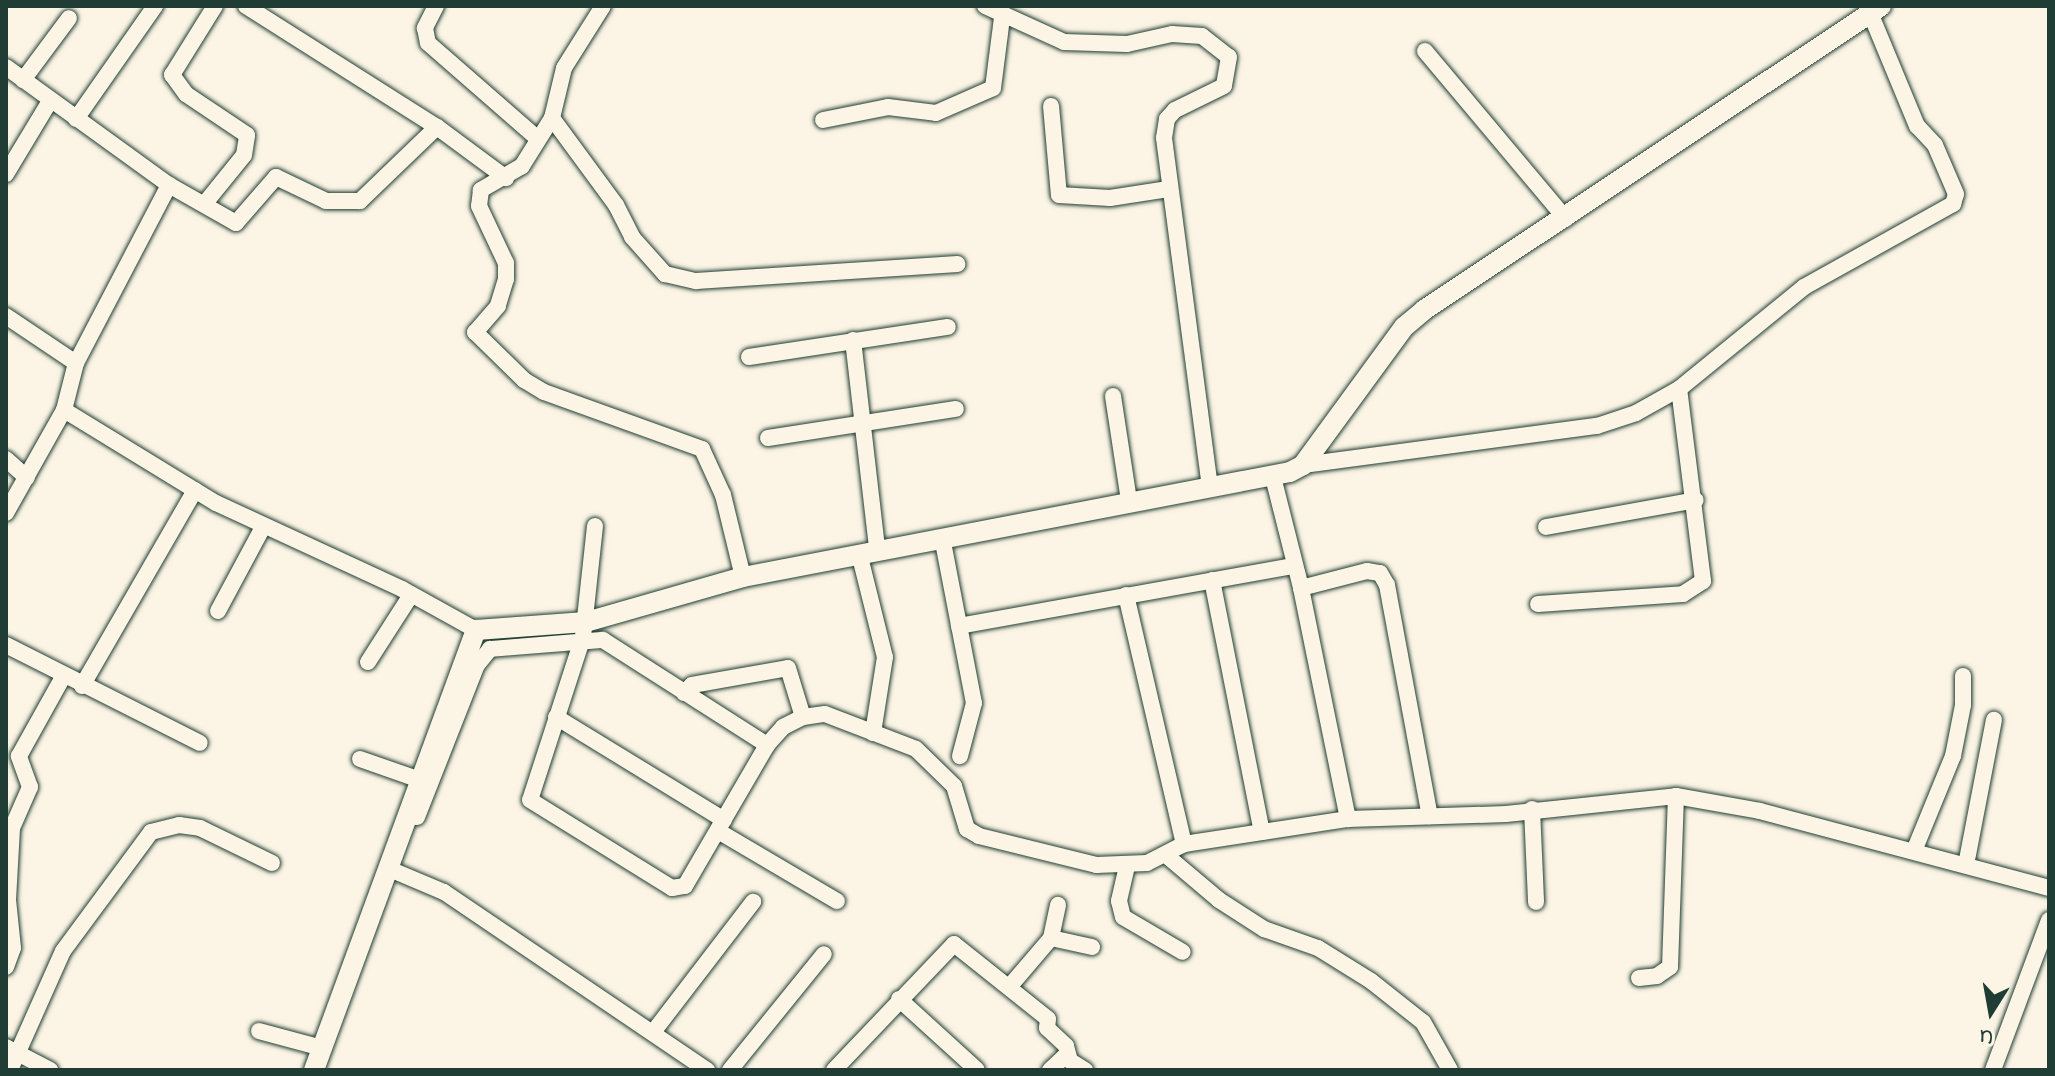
<!DOCTYPE html>
<style>
body{margin:0}
#map{position:relative;width:2055px;height:1076px;overflow:hidden;background:#fcf5e5;font-family:"Indie Flower",sans-serif}
div>[style]{position:absolute}
.roads{filter:drop-shadow(0 0 2px #1f3d34) drop-shadow(0 0 2px #1f3d34)}
.minor>*{height:16px;margin:-8px;padding:0 8px;transform-origin:8px;border-radius:8px;background:#fcf5e5}
.tertiary>*{height:20px;margin:-10px;padding:0 10px;transform-origin:10px;border-radius:10px;background:#fcf5e5}
span{translate:-50% -50%;white-space:nowrap;text-align:center;line-height:1.15;-webkit-text-stroke:7px #fcf5e5;paint-order:stroke}
.frame{position:absolute;inset:0;border:8px solid #1f3d34;pointer-events:none}
.north{position:absolute;left:1951px;top:972px;width:80px;height:80px;-webkit-text-stroke:6px #fcf5e5;paint-order:stroke;rotate:191deg;font-size:22px;font-weight:700;line-height:32px;text-align:center;color:#1f3d34}
.north::after{content:'';display:block;margin:auto;width:28px;height:36px;background:#1f3d34;clip-path:polygon(50% 0,100% 100%,50% 72%,0 100%)}
</style>
<div id="map">
<div class="roads">
<div class="minor">
<div style="left:246px;top:6px;width:226px;rotate:32.4deg"></div>
<div style="left:437px;top:127px;width:86px;rotate:36.5deg"></div>
<div style="left:436px;top:6px;width:25px;rotate:117deg"></div>
<div style="left:425px;top:28px;width:15px;rotate:79deg"></div>
<div style="left:428px;top:43px;width:146px;rotate:41.1deg"></div>
<div style="left:603px;top:6px;width:73px;rotate:122.2deg"></div>
<div style="left:564px;top:68px;width:51px;rotate:103.5deg"></div>
<div style="left:552px;top:118px;width:57px;rotate:122deg"></div>
<div style="left:522px;top:166px;width:48px;rotate:149.7deg"></div>
<div style="left:481px;top:190px;width:16px;rotate:97deg"></div>
<div style="left:479px;top:206px;width:63px;rotate:64.7deg"></div>
<div style="left:506px;top:263px;width:16px;rotate:90deg"></div>
<div style="left:506px;top:279px;width:28px;rotate:107deg"></div>
<div style="left:498px;top:306px;width:35px;rotate:131deg"></div>
<div style="left:475px;top:332px;width:69px;rotate:44.4deg"></div>
<div style="left:524px;top:380px;width:23px;rotate:31deg"></div>
<div style="left:544px;top:392px;width:168px;rotate:19.8deg"></div>
<div style="left:702px;top:449px;width:51px;rotate:65.5deg"></div>
<div style="left:723px;top:495px;width:84px;rotate:76.3deg"></div>
<div style="left:985px;top:6px;width:87px;rotate:24.5deg"></div>
<div style="left:1064px;top:42px;width:63px;rotate:1.8deg"></div>
<div style="left:1127px;top:44px;width:46px;rotate:-12.5deg"></div>
<div style="left:1172px;top:34px;width:30px;rotate:4deg"></div>
<div style="left:1202px;top:36px;width:34px;rotate:38deg"></div>
<div style="left:1229px;top:57px;width:29px;rotate:100deg"></div>
<div style="left:1224px;top:86px;width:55px;rotate:153.9deg"></div>
<div style="left:1175px;top:110px;width:12px;rotate:132deg"></div>
<div style="left:1167px;top:119px;width:19px;rotate:99deg"></div>
<div style="left:1164px;top:138px;width:351px;rotate:82.5deg"></div>
<div style="left:1425px;top:51px;width:219px;rotate:50deg"></div>
<div style="left:6px;top:67px;width:201px;rotate:35.9deg"></div>
<div style="left:169px;top:185px;width:77px;rotate:29.6deg"></div>
<div style="left:236px;top:223px;width:61px;rotate:-49deg"></div>
<div style="left:276px;top:177px;width:55px;rotate:25.6deg"></div>
<div style="left:326px;top:201px;width:34px"></div>
<div style="left:360px;top:201px;width:107px;rotate:-43.9deg"></div>
<div style="left:23px;top:80px;width:77px;rotate:-53.4deg"></div>
<div style="left:1051px;top:106px;width:89px;rotate:84.9deg"></div>
<div style="left:1059px;top:195px;width:51px;rotate:3.4deg"></div>
<div style="left:1110px;top:198px;width:59px;rotate:-8.8deg"></div>
<div style="left:552px;top:118px;width:108px;rotate:53.7deg"></div>
<div style="left:616px;top:205px;width:36px;rotate:63deg"></div>
<div style="left:632px;top:237px;width:50px;rotate:48.3deg"></div>
<div style="left:665px;top:274px;width:32px;rotate:13deg"></div>
<div style="left:696px;top:281px;width:262px;rotate:-3.7deg"></div>
<div style="left:76px;top:119px;width:138px;rotate:-55deg"></div>
<div style="left:823px;top:120px;width:66px;rotate:-11.3deg"></div>
<div style="left:888px;top:107px;width:48px;rotate:7.1deg"></div>
<div style="left:936px;top:113px;width:62px;rotate:-23.7deg"></div>
<div style="left:993px;top:88px;width:71px;rotate:-82.7deg"></div>
<div style="left:6px;top:174px;width:85px;rotate:-58.9deg"></div>
<div style="left:206px;top:202px;width:60px;rotate:-51deg"></div>
<div style="left:244px;top:155px;width:20px;rotate:-81deg"></div>
<div style="left:247px;top:135px;width:73px;rotate:-146.1deg"></div>
<div style="left:186px;top:94px;width:24px;rotate:-126deg"></div>
<div style="left:172px;top:75px;width:81px;rotate:-58.1deg"></div>
<div style="left:6px;top:316px;width:84px;rotate:33.9deg"></div>
<div style="left:853px;top:340px;width:210px;rotate:83.4deg"></div>
<div style="left:749px;top:357px;width:201px;rotate:-8.6deg"></div>
<div style="left:1113px;top:396px;width:106px;rotate:81.3deg"></div>
<div style="left:64px;top:410px;width:178px;rotate:31.5deg"></div>
<div style="left:216px;top:503px;width:205px;rotate:24.8deg"></div>
<div style="left:402px;top:589px;width:85px;rotate:29deg"></div>
<div style="left:768px;top:438px;width:190px;rotate:-8.8deg"></div>
<div style="left:6px;top:459px;width:28px;rotate:42deg"></div>
<div style="left:1303px;top:465px;width:297px;rotate:-7.6deg"></div>
<div style="left:1597px;top:426px;width:41px;rotate:-18.4deg"></div>
<div style="left:1636px;top:413px;width:49px;rotate:-29.2deg"></div>
<div style="left:1679px;top:389px;width:161px;rotate:-39.2deg"></div>
<div style="left:1804px;top:287px;width:171px;rotate:-29.1deg"></div>
<div style="left:1953px;top:204px;width:10px;rotate:-73deg"></div>
<div style="left:1956px;top:194px;width:53px;rotate:-113.2deg"></div>
<div style="left:1935px;top:145px;width:26px;rotate:-133deg"></div>
<div style="left:1917px;top:126px;width:126px;rotate:-112.5deg"></div>
<div style="left:1273px;top:477px;width:114px;rotate:75.8deg"></div>
<div style="left:1301px;top:588px;width:236px;rotate:78.5deg"></div>
<div style="left:6px;top:513px;width:118px;rotate:-60.6deg"></div>
<div style="left:64px;top:410px;width:49px;rotate:-75.7deg"></div>
<div style="left:76px;top:363px;width:201px;rotate:-62.4deg"></div>
<div style="left:595px;top:526px;width:112px;rotate:96.2deg"></div>
<div style="left:583px;top:637px;width:171px;rotate:108deg"></div>
<div style="left:530px;top:800px;width:167px;rotate:31.8deg"></div>
<div style="left:672px;top:888px;width:13px;rotate:-9deg"></div>
<div style="left:685px;top:886px;width:163px;rotate:-59.8deg"></div>
<div style="left:767px;top:745px;width:24px;rotate:-48deg"></div>
<div style="left:783px;top:727px;width:22px;rotate:-27deg"></div>
<div style="left:803px;top:717px;width:22px;rotate:-8deg"></div>
<div style="left:825px;top:714px;width:97px;rotate:21deg"></div>
<div style="left:916px;top:749px;width:53px;rotate:44.2deg"></div>
<div style="left:954px;top:786px;width:45px;rotate:73.2deg"></div>
<div style="left:967px;top:829px;width:14px;rotate:30deg"></div>
<div style="left:979px;top:836px;width:121px;rotate:13.9deg"></div>
<div style="left:1096px;top:865px;width:51px;rotate:-2.2deg"></div>
<div style="left:1147px;top:863px;width:42px;rotate:-27.2deg"></div>
<div style="left:1184px;top:844px;width:166px;rotate:-8.7deg"></div>
<div style="left:1348px;top:819px;width:158px;rotate:-1.8deg"></div>
<div style="left:1506px;top:814px;width:171px;rotate:-6deg"></div>
<div style="left:1676px;top:796px;width:85px;rotate:10.1deg"></div>
<div style="left:1760px;top:811px;width:299px;rotate:14.9deg"></div>
<div style="left:1546px;top:527px;width:152px;rotate:-10.2deg"></div>
<div style="left:942px;top:537px;width:169px;rotate:79.1deg"></div>
<div style="left:974px;top:703px;width:55px;rotate:104.8deg"></div>
<div style="left:859px;top:553px;width:107px;rotate:76deg"></div>
<div style="left:885px;top:657px;width:77px;rotate:99deg"></div>
<div style="left:1212px;top:580px;width:257px;rotate:78.8deg"></div>
<div style="left:1301px;top:588px;width:68px;rotate:-14.4deg"></div>
<div style="left:1367px;top:571px;width:13px;rotate:9deg"></div>
<div style="left:1380px;top:573px;width:14px;rotate:60deg"></div>
<div style="left:1387px;top:585px;width:235px;rotate:79.5deg"></div>
<div style="left:1126px;top:595px;width:256px;rotate:76.9deg"></div>
<div style="left:1538px;top:604px;width:145px;rotate:-3.9deg"></div>
<div style="left:1683px;top:594px;width:24px;rotate:-33deg"></div>
<div style="left:1703px;top:581px;width:193px;rotate:-97.1deg"></div>
<div style="left:218px;top:611px;width:95px;rotate:-61.8deg"></div>
<div style="left:959px;top:626px;width:339px;rotate:-10.2deg"></div>
<div style="left:6px;top:645px;width:217px;rotate:26.8deg"></div>
<div style="left:368px;top:662px;width:80px;rotate:-57.3deg"></div>
<div style="left:82px;top:686px;width:226px;rotate:-60deg"></div>
<div style="left:684px;top:693px;width:11px;rotate:-45deg"></div>
<div style="left:692px;top:685px;width:97px;rotate:-10deg"></div>
<div style="left:788px;top:668px;width:51px;rotate:73deg"></div>
<div style="left:556px;top:717px;width:197px;rotate:31.5deg"></div>
<div style="left:360px;top:759px;width:64px;rotate:19.3deg"></div>
<div style="left:1532px;top:809px;width:93px;rotate:87.5deg"></div>
<div style="left:417px;top:817px;width:163px;rotate:-68.5deg"></div>
<div style="left:477px;top:665px;width:21px;rotate:-51deg"></div>
<div style="left:490px;top:649px;width:113px;rotate:-4.6deg"></div>
<div style="left:603px;top:640px;width:195px;rotate:32.6deg"></div>
<div style="left:718px;top:831px;width:138px;rotate:30.5deg"></div>
<div style="left:1914px;top:851px;width:103px;rotate:-67.7deg"></div>
<div style="left:1953px;top:756px;width:52px;rotate:-78.9deg"></div>
<div style="left:1963px;top:705px;width:29px;rotate:-90deg"></div>
<div style="left:1167px;top:856px;width:68px;rotate:40.2deg"></div>
<div style="left:1219px;top:900px;width:54px;rotate:32.8deg"></div>
<div style="left:1264px;top:929px;width:57px;rotate:19.4deg"></div>
<div style="left:1318px;top:948px;width:62px;rotate:31.9deg"></div>
<div style="left:1371px;top:981px;width:66px;rotate:38.3deg"></div>
<div style="left:1423px;top:1022px;width:55px;rotate:60.6deg"></div>
<div style="left:1966px;top:865px;width:148px;rotate:-79.1deg"></div>
<div style="left:1127px;top:866px;width:36px;rotate:103deg"></div>
<div style="left:1119px;top:901px;width:16px;rotate:76deg"></div>
<div style="left:1123px;top:917px;width:69px;rotate:30.3deg"></div>
<div style="left:387px;top:868px;width:62px;rotate:22.8deg"></div>
<div style="left:444px;top:892px;width:318px;rotate:34.1deg"></div>
<div style="left:1051px;top:938px;width:42px;rotate:12.4deg"></div>
<div style="left:6px;top:967px;width:20px;rotate:-70deg"></div>
<div style="left:13px;top:948px;width:48px;rotate:-95.9deg"></div>
<div style="left:8px;top:900px;width:72px;rotate:-86.8deg"></div>
<div style="left:12px;top:828px;width:45px;rotate:-66.3deg"></div>
<div style="left:30px;top:787px;width:33px;rotate:-110deg"></div>
<div style="left:19px;top:756px;width:90px;rotate:-60.9deg"></div>
<div style="left:1639px;top:978px;width:18px;rotate:-6deg"></div>
<div style="left:1657px;top:976px;width:16px;rotate:-35deg"></div>
<div style="left:1670px;top:967px;width:171px;rotate:-88deg"></div>
<div style="left:1010px;top:986px;width:63px;rotate:-49.5deg"></div>
<div style="left:1051px;top:938px;width:34px;rotate:-78deg"></div>
<div style="left:899px;top:999px;width:105px;rotate:42.3deg"></div>
<div style="left:259px;top:1031px;width:65px;rotate:15.1deg"></div>
<div style="left:654px;top:1031px;width:163px;rotate:-52.5deg"></div>
<div style="left:6px;top:1047px;width:50px;rotate:27.6deg"></div>
<div style="left:10px;top:1070px;width:130px;rotate:-66deg"></div>
<div style="left:63px;top:951px;width:148px;rotate:-53.5deg"></div>
<div style="left:151px;top:832px;width:29px;rotate:-14deg"></div>
<div style="left:179px;top:825px;width:21px;rotate:8deg"></div>
<div style="left:200px;top:828px;width:80px;rotate:25.9deg"></div>
<div style="left:730px;top:1070px;width:149px;rotate:-51deg"></div>
<div style="left:834px;top:1070px;width:174px;rotate:-46.4deg"></div>
<div style="left:954px;top:944px;width:120px;rotate:38.6deg"></div>
<div style="left:1048px;top:1019px;width:9px;rotate:96deg"></div>
<div style="left:1047px;top:1028px;width:26px;rotate:43deg"></div>
<div style="left:1066px;top:1046px;width:11px;rotate:75deg"></div>
<div style="left:1050px;top:1070px;width:19px;rotate:-43deg"></div>
<div style="left:1064px;top:1057px;width:25px;rotate:32deg"></div>
<div style="left:1993px;top:1070px;width:160px;rotate:-69.5deg"></div>
</div>
<div class="tertiary">
<div style="left:314px;top:1070px;width:469px;rotate:-69.8deg"></div>
<div style="left:476px;top:630px;width:110px;rotate:-4.2deg"></div>
<div style="left:586px;top:622px;width:163px;rotate:-16deg"></div>
<div style="left:743px;top:577px;width:557px;rotate:-10.87deg"></div>
<div style="left:1290px;top:472px;width:15px;rotate:-28deg"></div>
<div style="left:1303px;top:465px;width:171px;rotate:-53.8deg"></div>
<div style="left:1404px;top:327px;width:26px;rotate:-40deg"></div>
<div style="left:1424px;top:310px;width:549px;rotate:-33.63deg"></div>
</div>
</div>
<div class="frame"></div>
<div class="north">U</div>
</div>
